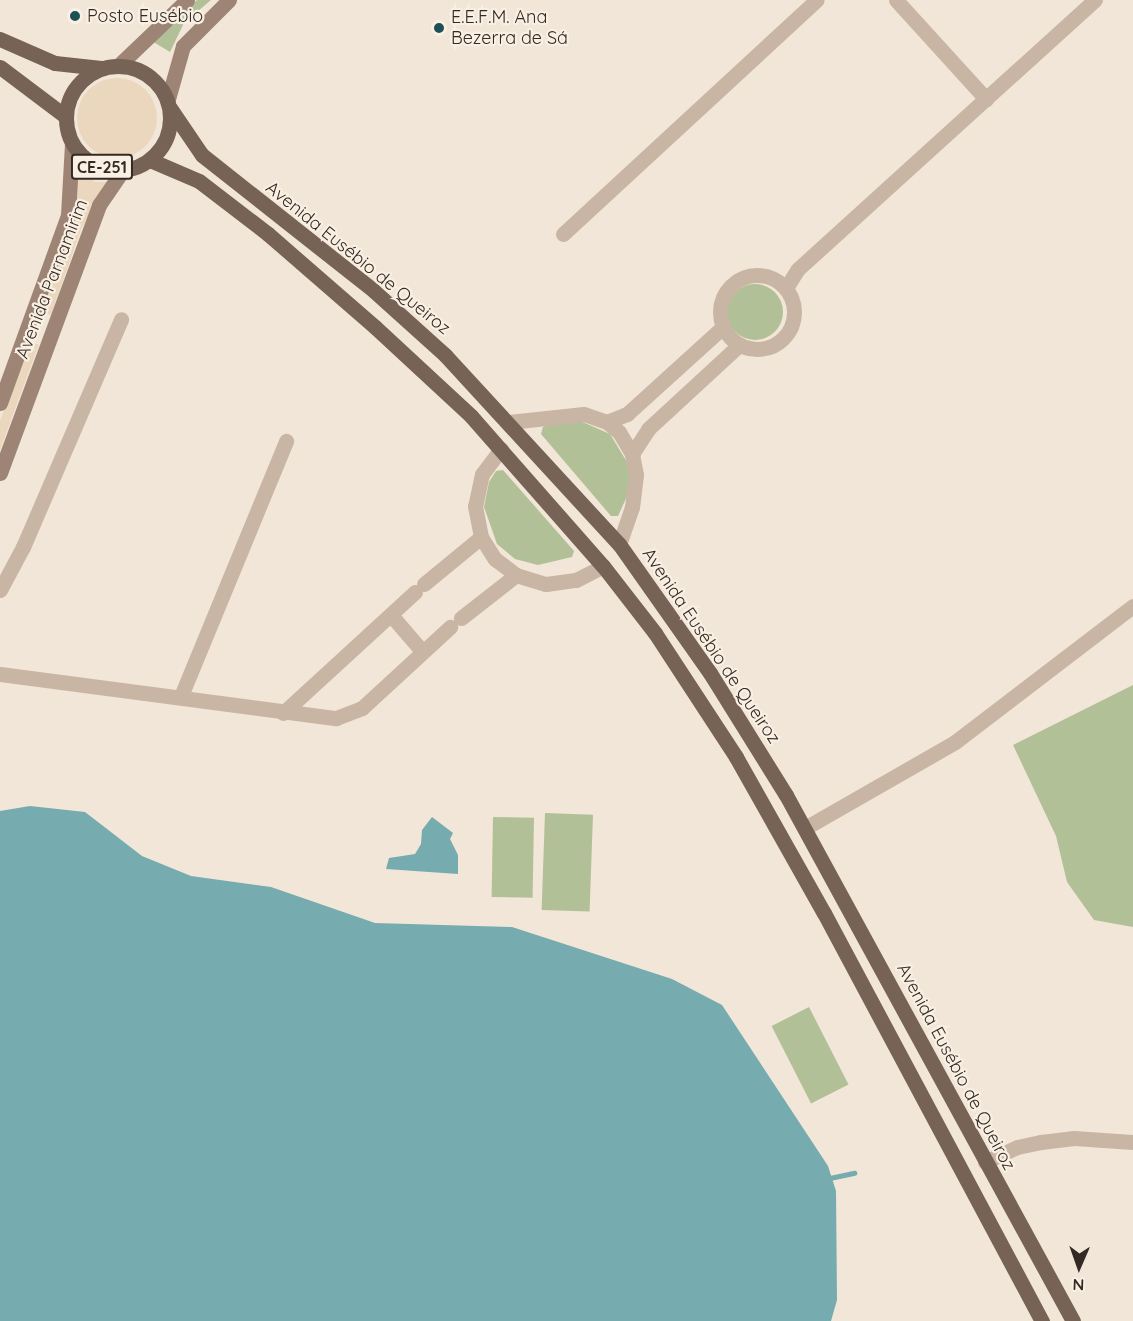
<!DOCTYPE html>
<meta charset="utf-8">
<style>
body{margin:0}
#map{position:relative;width:1133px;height:1321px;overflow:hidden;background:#f1e6d7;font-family:Quicksand,sans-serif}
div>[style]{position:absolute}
.green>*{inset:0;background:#b2c097;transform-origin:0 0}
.round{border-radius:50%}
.plaza>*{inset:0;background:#ead7be}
.water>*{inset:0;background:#76abaf}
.stream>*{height:5px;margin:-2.5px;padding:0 2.5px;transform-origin:2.5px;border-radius:2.5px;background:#76abaf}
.street>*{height:15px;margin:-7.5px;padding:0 7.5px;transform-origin:7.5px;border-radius:7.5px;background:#c9b5a3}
.street>.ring{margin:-7.5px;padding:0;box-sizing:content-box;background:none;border:15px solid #c9b5a3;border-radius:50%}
.secondary>*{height:15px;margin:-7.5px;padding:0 7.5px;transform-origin:7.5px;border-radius:7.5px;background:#9d8475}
.primary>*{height:15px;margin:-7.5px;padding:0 7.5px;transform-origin:7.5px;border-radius:7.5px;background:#776256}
.primary>.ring{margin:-7.5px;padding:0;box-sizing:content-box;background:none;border:15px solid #776256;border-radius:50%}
.dots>*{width:16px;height:16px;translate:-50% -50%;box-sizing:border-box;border:3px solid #f9f0e3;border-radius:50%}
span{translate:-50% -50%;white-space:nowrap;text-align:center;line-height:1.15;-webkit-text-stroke:4.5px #f9f0e3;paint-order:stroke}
.shield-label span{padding:2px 4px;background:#f9f0e3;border:2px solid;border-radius:4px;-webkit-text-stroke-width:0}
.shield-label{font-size:16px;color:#342a25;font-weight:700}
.poi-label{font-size:18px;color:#342a25}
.left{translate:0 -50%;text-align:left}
.street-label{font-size:18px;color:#342a25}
.north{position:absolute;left:1049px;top:1237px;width:60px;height:60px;-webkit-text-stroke:4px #f9f0e3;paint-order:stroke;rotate:182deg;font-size:16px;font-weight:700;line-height:24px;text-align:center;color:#342a25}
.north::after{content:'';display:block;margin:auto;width:21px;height:27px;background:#342a25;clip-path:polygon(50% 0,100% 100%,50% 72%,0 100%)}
</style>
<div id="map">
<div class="green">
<div style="clip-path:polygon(197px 0,211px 0,184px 23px,170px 52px,150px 40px)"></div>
<div class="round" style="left:727px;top:284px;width:56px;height:56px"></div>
<div style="clip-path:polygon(578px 420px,610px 434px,630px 467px,629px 492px,618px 516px,611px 516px,541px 434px,543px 427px,554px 422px)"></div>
<div style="clip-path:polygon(503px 470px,574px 551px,572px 557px,538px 565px,515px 559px,497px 544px,484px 507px,489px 482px,496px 471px)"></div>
<div style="clip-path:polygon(1133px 685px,1133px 927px,1094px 920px,1067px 882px,1056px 836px,1013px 745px)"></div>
<div style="left:545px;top:813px;width:48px;height:97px;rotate:2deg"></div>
<div style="left:493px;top:817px;width:41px;height:80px;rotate:1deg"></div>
<div style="left:809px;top:1007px;width:87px;height:42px;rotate:63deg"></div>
</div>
<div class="plaza">
<div class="round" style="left:77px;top:78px;width:80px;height:80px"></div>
<div style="clip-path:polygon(79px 171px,95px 182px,108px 182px,81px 229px,51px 315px,39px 313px,71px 227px)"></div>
<div style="clip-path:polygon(29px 344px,39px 344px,0 450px,0 421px)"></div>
</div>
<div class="water">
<div style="clip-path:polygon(30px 806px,85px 812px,142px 856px,191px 876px,271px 887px,375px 923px,512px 927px,672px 979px,722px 1005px,828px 1166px,836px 1191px,837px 1300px,831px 1321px,0 1321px,0 811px)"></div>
<div style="clip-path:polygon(432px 817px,453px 833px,450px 839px,458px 855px,458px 874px,386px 869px,389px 858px,415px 854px,421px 844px,422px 830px)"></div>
</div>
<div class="stream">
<div style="left:825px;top:1179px;width:30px;rotate:-12deg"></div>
</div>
<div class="street">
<div style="left:896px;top:0;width:134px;rotate:47.7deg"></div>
<div style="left:563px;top:234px;width:345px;rotate:-42.7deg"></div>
<div class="ring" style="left:720px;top:275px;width:59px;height:59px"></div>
<div style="left:786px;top:288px;width:22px;rotate:-58deg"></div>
<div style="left:798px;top:269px;width:401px;rotate:-42.2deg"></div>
<div style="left:509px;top:422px;width:75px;rotate:-6.1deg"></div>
<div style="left:584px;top:414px;width:24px;rotate:19deg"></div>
<div style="left:607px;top:422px;width:16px;rotate:40deg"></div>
<div style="left:619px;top:432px;width:26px;rotate:59deg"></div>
<div style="left:632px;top:454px;width:21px;rotate:79deg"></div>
<div style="left:636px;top:475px;width:32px;rotate:97deg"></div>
<div style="left:632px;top:507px;width:39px;rotate:109deg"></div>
<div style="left:607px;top:422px;width:22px;rotate:-22deg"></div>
<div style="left:627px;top:414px;width:130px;rotate:-42.2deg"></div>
<div style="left:501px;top:449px;width:31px;rotate:127deg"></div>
<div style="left:482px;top:474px;width:33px;rotate:102deg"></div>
<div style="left:475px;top:506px;width:32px;rotate:79deg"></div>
<div style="left:481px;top:537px;width:26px;rotate:58deg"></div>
<div style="left:495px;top:559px;width:26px;rotate:37deg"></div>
<div style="left:516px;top:575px;width:31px;rotate:17deg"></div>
<div style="left:546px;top:584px;width:30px;rotate:-8deg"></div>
<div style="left:576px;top:580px;width:30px;rotate:-27deg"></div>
<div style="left:632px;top:454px;width:30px;rotate:-57deg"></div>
<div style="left:648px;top:429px;width:124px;rotate:-42.7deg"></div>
<div style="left:424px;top:584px;width:74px;rotate:-39.5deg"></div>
<div style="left:0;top:590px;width:49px;rotate:-61.9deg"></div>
<div style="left:23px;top:547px;width:248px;rotate:-66.7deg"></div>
<div style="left:391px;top:615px;width:48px;rotate:49.3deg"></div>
<div style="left:461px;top:618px;width:70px;rotate:-38deg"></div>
<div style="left:0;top:674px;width:339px;rotate:7.5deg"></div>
<div style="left:336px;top:718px;width:28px;rotate:-21deg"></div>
<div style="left:362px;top:708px;width:120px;rotate:-42.6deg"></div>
<div style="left:181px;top:696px;width:276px;rotate:-67.6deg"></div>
<div style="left:283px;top:713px;width:179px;rotate:-42.5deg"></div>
<div style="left:805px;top:828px;width:173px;rotate:-29.8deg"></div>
<div style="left:955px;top:742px;width:224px;rotate:-37.4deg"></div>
<div style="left:985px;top:1162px;width:35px;rotate:-25deg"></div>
<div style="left:1017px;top:1147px;width:25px;rotate:-12deg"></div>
<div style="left:1041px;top:1142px;width:33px;rotate:-7deg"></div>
<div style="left:1074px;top:1138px;width:59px;rotate:3.9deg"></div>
</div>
<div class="secondary">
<div style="left:119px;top:65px;width:94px;rotate:-43.7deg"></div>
<div style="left:168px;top:99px;width:55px;rotate:-74.2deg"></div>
<div style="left:183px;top:46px;width:65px;rotate:-45deg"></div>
<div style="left:0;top:403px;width:200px;rotate:-70.1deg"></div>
<div style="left:68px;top:215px;width:71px;rotate:-86.8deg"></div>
<div style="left:0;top:473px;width:286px;rotate:-69.7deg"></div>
<div style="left:99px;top:205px;width:42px;rotate:-55.6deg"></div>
</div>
<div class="primary">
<div style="left:0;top:39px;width:60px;rotate:23.6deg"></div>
<div style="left:55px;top:63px;width:46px;rotate:6.2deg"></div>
<div class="ring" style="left:66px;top:66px;width:89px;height:89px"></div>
<div style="left:0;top:67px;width:81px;rotate:37deg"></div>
<div style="left:170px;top:108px;width:57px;rotate:55.8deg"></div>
<div style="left:202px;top:155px;width:219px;rotate:38.3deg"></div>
<div style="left:374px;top:291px;width:96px;rotate:42deg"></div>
<div style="left:445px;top:355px;width:257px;rotate:47.4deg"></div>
<div style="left:619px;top:544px;width:158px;rotate:54.8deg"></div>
<div style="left:710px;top:673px;width:144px;rotate:58.1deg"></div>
<div style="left:786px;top:795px;width:599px;rotate:61.38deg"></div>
<div style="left:150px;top:160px;width:53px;rotate:23.2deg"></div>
<div style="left:199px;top:181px;width:87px;rotate:37.5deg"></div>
<div style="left:268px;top:234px;width:142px;rotate:41deg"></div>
<div style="left:375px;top:327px;width:131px;rotate:42.8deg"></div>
<div style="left:471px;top:416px;width:200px;rotate:48.7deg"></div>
<div style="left:603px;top:566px;width:85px;rotate:52.2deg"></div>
<div style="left:655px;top:633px;width:148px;rotate:56.8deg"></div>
<div style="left:736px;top:757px;width:179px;rotate:60.6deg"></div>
<div style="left:824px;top:913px;width:463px;rotate:61.9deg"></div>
</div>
<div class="dots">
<div style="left:75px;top:16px;background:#1b5156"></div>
<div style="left:439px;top:28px;background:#1b5156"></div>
</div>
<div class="shield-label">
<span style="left:102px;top:167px">CE-251</span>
</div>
<div class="poi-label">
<span class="left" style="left:87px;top:16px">Posto Eusébio</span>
<span class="left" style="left:451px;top:28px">E.E.F.M. Ana<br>Bezerra de Sá</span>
</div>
<div class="street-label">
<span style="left:358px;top:258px;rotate:39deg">Avenida Eusébio de Queiroz</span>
<span style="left:52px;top:279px;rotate:-69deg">Avenida Parnamirim</span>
<span style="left:711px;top:646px;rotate:56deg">Avenida Eusébio de Queiroz</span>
<span style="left:956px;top:1067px;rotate:62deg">Avenida Eusébio de Queiroz</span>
</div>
<div class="north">N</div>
</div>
